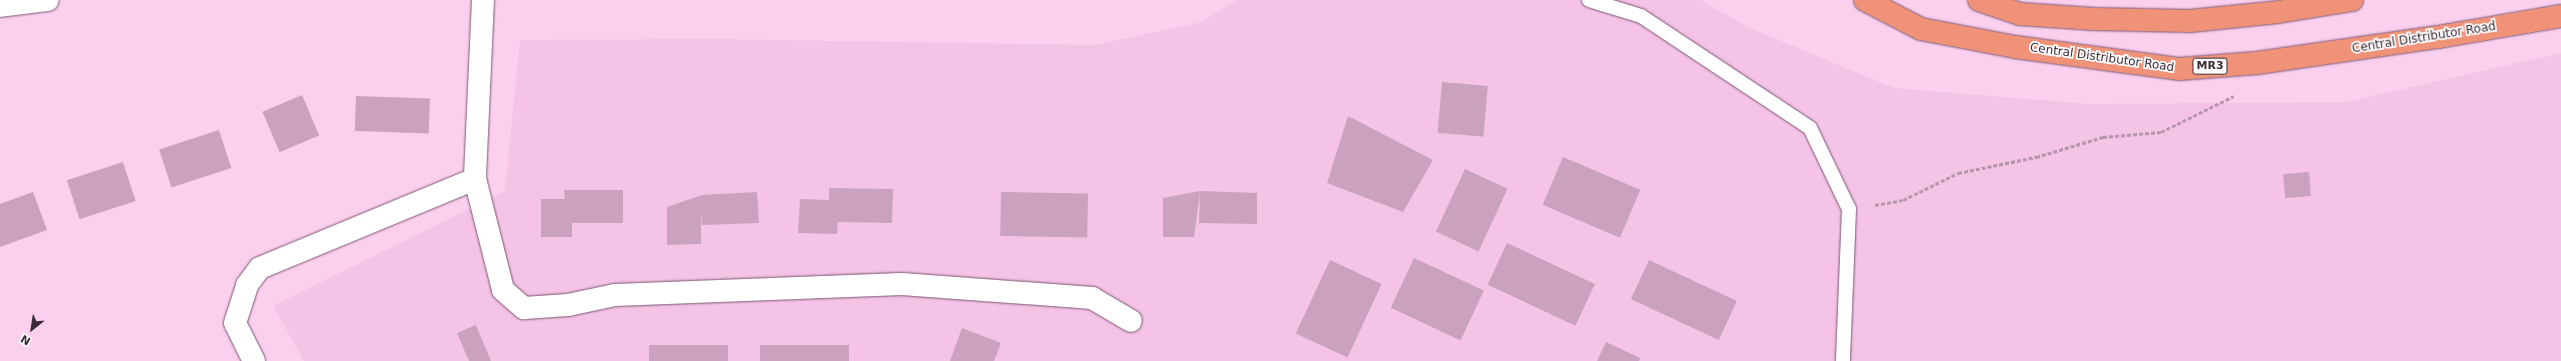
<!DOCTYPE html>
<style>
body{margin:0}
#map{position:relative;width:2561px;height:361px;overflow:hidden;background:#fbd0ef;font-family:"DejaVu Sans",sans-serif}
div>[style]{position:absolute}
.built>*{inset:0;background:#f4c3e6}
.building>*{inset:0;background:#caa2bf;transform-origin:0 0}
.path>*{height:2.5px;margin-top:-1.25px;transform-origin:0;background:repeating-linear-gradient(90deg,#b695ad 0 4px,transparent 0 6px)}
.roads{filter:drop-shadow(0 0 1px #7d5873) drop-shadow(0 0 1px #7d5873)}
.service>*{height:14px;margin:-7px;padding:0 7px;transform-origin:7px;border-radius:7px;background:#fff}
.minor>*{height:22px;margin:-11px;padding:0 11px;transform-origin:11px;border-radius:11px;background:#fff}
.trunk>*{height:22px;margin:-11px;padding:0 11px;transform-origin:11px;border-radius:11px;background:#ef9277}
span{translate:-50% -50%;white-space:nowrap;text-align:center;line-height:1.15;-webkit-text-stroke:3.5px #fff;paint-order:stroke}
.shield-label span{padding:1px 3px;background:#fff;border:1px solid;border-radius:3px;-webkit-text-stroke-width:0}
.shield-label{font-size:11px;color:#3b2b37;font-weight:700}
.street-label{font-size:12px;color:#3b2b37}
.north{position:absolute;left:12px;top:309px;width:40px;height:40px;-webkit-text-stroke:3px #fff;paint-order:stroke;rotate:210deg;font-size:11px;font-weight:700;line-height:16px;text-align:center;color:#3b2b37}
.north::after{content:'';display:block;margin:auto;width:14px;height:18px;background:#3b2b37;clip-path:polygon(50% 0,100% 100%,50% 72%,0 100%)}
</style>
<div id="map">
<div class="built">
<div style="clip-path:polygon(1237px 0,1700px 0,1750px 28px,1894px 88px,2090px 104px,2346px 102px,2561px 53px,2561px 361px,304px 361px,273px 306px,505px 191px,520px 40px,714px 39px,1095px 45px,1202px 22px)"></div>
</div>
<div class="building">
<div style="left:1442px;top:82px;width:46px;height:51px;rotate:5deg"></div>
<div style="left:302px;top:95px;width:44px;height:43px;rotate:67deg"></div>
<div style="left:356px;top:96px;width:74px;height:35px;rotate:2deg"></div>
<div style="clip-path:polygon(1348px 116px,1433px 160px,1403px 212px,1327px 183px)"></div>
<div style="left:219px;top:130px;width:40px;height:63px;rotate:72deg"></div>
<div style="left:1563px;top:157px;width:84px;height:52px;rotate:23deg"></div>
<div style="left:123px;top:162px;width:41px;height:59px;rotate:72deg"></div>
<div style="left:1465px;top:169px;width:47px;height:69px;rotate:25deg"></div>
<div style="left:2309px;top:172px;width:24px;height:26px;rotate:85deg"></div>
<div style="clip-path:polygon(829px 188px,893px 189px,892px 223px,838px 222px,837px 234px,798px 233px,800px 199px,829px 200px)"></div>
<div style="clip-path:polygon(564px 190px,623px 190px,623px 223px,572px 223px,572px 237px,541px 237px,541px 199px,565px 199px)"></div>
<div style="clip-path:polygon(1200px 191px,1257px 193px,1257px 224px,1199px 223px,1200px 193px,1194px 237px,1163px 237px,1163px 198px)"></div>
<div style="clip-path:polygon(33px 192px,47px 230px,0 247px,0 204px)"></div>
<div style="clip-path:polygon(757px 192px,759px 223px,702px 225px,701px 210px,701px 244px,667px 245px,667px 207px,702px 195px)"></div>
<div style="left:1001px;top:192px;width:87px;height:44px;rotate:1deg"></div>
<div style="left:1507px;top:243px;width:97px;height:46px;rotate:25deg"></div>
<div style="left:1414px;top:258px;width:77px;height:55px;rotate:25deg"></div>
<div style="left:1330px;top:260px;width:57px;height:81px;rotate:25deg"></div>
<div style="left:1649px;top:260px;width:97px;height:43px;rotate:25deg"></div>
<div style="clip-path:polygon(476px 325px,491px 361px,469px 361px,457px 333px)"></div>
<div style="clip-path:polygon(962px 328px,1001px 343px,994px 361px,950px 361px)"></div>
<div style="clip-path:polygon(1606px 342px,1640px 358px,1639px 361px,1597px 361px)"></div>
<div style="left:649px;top:345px;width:79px;height:16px"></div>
<div style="left:849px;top:345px;width:16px;height:89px;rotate:90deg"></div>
</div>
<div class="path">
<div style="left:1875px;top:205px;width:28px;rotate:-10deg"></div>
<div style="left:1903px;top:200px;width:61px;rotate:-26.1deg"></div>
<div style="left:1958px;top:173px;width:80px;rotate:-11.6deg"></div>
<div style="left:2036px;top:157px;width:70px;rotate:-16.6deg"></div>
<div style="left:2103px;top:137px;width:58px;rotate:-4.9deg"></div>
<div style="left:2161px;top:132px;width:81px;rotate:-26.3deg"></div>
</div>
<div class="roads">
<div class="service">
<div style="left:1589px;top:0;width:54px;rotate:17.1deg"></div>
<div style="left:1641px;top:16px;width:203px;rotate:33.5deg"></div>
<div style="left:1810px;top:128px;width:90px;rotate:64.3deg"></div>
<div style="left:1849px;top:209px;width:152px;rotate:92.3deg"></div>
</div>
<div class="minor">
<div style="left:483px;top:0;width:179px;rotate:92.6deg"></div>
<div style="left:475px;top:179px;width:114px;rotate:75.8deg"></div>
<div style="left:503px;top:290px;width:28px;rotate:41deg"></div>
<div style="left:524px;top:308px;width:44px;rotate:-3.9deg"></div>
<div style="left:568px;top:305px;width:48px;rotate:-12deg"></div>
<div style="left:615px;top:295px;width:287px;rotate:-2.2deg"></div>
<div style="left:902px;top:284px;width:191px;rotate:4.2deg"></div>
<div style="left:1092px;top:298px;width:45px;rotate:30.5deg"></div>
<div style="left:0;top:6px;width:48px;rotate:-7.1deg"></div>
<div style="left:254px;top:361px;width:42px;rotate:-116.6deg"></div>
<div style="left:235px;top:323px;width:40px;rotate:-72deg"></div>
<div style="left:247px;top:285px;width:21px;rotate:-53deg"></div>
<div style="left:260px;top:268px;width:233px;rotate:-22.5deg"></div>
</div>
<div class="trunk">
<div style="left:1865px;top:0;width:63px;rotate:27.4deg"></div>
<div style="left:1921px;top:29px;width:96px;rotate:10.8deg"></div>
<div style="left:2015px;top:47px;width:165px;rotate:7.6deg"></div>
<div style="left:2179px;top:69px;width:78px;rotate:-4.4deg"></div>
<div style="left:2257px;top:63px;width:183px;rotate:-8.2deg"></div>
<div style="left:2438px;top:37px;width:125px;rotate:-9.7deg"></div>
<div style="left:1979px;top:0;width:43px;rotate:18.9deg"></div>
<div style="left:2020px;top:14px;width:74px;rotate:3.9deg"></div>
<div style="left:2094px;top:19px;width:96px;rotate:1.2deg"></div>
<div style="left:2190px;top:21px;width:88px;rotate:-5.8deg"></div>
<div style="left:2278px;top:12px;width:75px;rotate:-9.2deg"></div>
</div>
</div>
<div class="shield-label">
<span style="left:2210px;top:66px">MR3</span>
</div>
<div class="street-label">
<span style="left:2424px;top:38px;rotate:-9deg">Central Distributor Road</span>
<span style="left:2102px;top:58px;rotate:8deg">Central Distributor Road</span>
</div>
<div class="north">N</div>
</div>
